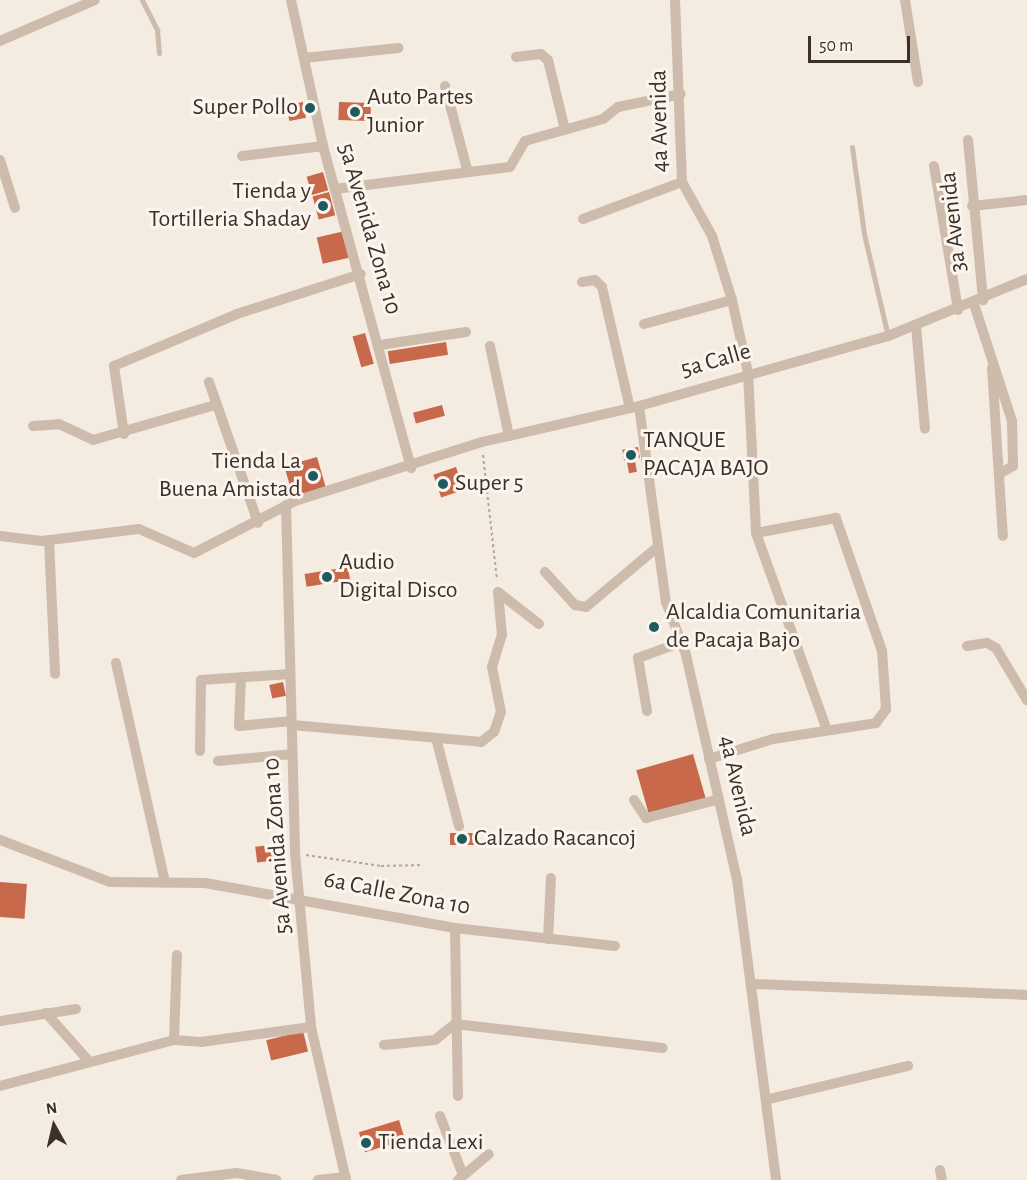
<!DOCTYPE html>
<style>
body{margin:0}
#map{position:relative;width:1027px;height:1180px;overflow:hidden;background:#f4ebe1;font-family:"Alegreya Sans",sans-serif}
div>[style]{position:absolute}
.building>*{inset:0;background:#c8694b;transform-origin:0 0}
.path>*{height:2px;margin-top:-1px;transform-origin:0;background:repeating-linear-gradient(90deg,#b9a596 0 3px,transparent 0 6px)}
.lane>*{height:5px;margin:-2.5px;padding:0 2.5px;transform-origin:2.5px;border-radius:2.5px;background:#cdbbac}
.street>*{height:10px;margin:-5px;padding:0 5px;transform-origin:5px;border-radius:5px;background:#cdbbac}
.dots>*{width:16px;height:16px;translate:-50% -50%;box-sizing:border-box;border:3px solid #fbf5ee;border-radius:50%}
span{translate:-50% -50%;white-space:nowrap;text-align:center;line-height:1.15;-webkit-text-stroke:6px #fbf5ee;paint-order:stroke}
.poi-label{font-size:24px;color:#3b302b}
.left{translate:0 -50%;text-align:left}
.right{translate:-100% -50%;text-align:right}
.street-label{font-size:24px;color:#3b302b}
.north{position:absolute;left:24px;top:1096px;width:60px;height:60px;-webkit-text-stroke:4px #fbf5ee;paint-order:stroke;rotate:352deg;font-size:16px;font-weight:700;line-height:24px;text-align:center;color:#3b302b}
.north::after{content:'';display:block;margin:auto;width:21px;height:27px;background:#3b302b;clip-path:polygon(50% 0,100% 100%,50% 72%,0 100%)}
.scale{position:absolute;left:808px;top:36px;width:102px;height:27px;box-sizing:border-box;border:3px solid #3b302b;border-top:0;padding-left:8px;font-size:18px;line-height:21px;white-space:nowrap;color:#3b302b;-webkit-text-stroke:4px #fbf5ee;paint-order:stroke}
</style>
<div id="map">
<div class="building">
<div style="left:303px;top:102px;width:16px;height:17px;rotate:79deg"></div>
<div style="left:339px;top:102px;width:32px;height:18px;rotate:2deg"></div>
<div style="left:323px;top:172px;width:19px;height:17px;rotate:74deg"></div>
<div style="left:329px;top:192px;width:24px;height:17px;rotate:75deg"></div>
<div style="left:345px;top:231px;width:27px;height:29px;rotate:77deg"></div>
<div style="left:365px;top:333px;width:32px;height:13px;rotate:74deg"></div>
<div style="left:446px;top:342px;width:13px;height:59px;rotate:81deg"></div>
<div style="left:442px;top:405px;width:11px;height:30px;rotate:75deg"></div>
<div style="left:638px;top:447px;width:11px;height:16px;rotate:80deg"></div>
<div style="left:317px;top:457px;width:33px;height:34px;rotate:74deg"></div>
<div style="left:635px;top:461px;width:11px;height:8px;rotate:80deg"></div>
<div style="left:456px;top:467px;width:24px;height:24px;rotate:71deg"></div>
<div style="left:348px;top:567px;width:13px;height:44px;rotate:81deg"></div>
<div style="left:283px;top:682px;width:14px;height:14px;rotate:78deg"></div>
<div style="left:693px;top:754px;width:47px;height:59px;rotate:74deg"></div>
<div style="left:450px;top:833px;width:24px;height:12px"></div>
<div style="left:285px;top:843px;width:16px;height:30px;rotate:83deg"></div>
<div style="left:0;top:882px;width:27px;height:35px;rotate:4deg"></div>
<div style="left:303px;top:1031px;width:21px;height:38px;rotate:76deg"></div>
<div style="left:399px;top:1120px;width:21px;height:42px;rotate:73deg"></div>
</div>
<div class="path">
<div style="left:483px;top:455px;width:126px;rotate:83.6deg"></div>
<div style="left:306px;top:855px;width:76px;rotate:8.3deg"></div>
<div style="left:381px;top:866px;width:42px;rotate:-1.4deg"></div>
</div>
<div class="lane">
<div style="left:142px;top:0;width:34px;rotate:63deg"></div>
<div style="left:157px;top:30px;width:23px;rotate:85deg"></div>
<div style="left:852px;top:147px;width:88px;rotate:82.1deg"></div>
<div style="left:864px;top:234px;width:105px;rotate:76.8deg"></div>
</div>
<div class="street">
<div style="left:291px;top:0;width:149px;rotate:77.6deg"></div>
<div style="left:323px;top:146px;width:334px;rotate:74.7deg"></div>
<div style="left:675px;top:0;width:182px;rotate:87.8deg"></div>
<div style="left:682px;top:182px;width:62px;rotate:60.9deg"></div>
<div style="left:712px;top:236px;width:67px;rotate:72.6deg"></div>
<div style="left:732px;top:300px;width:75px;rotate:77.6deg"></div>
<div style="left:748px;top:373px;width:160px;rotate:87.1deg"></div>
<div style="left:756px;top:533px;width:209px;rotate:70.2deg"></div>
<div style="left:905px;top:0;width:83px;rotate:81deg"></div>
<div style="left:0;top:41px;width:103px;rotate:-23.3deg"></div>
<div style="left:516px;top:57px;width:25px;rotate:-7deg"></div>
<div style="left:541px;top:54px;width:9px;rotate:41deg"></div>
<div style="left:548px;top:60px;width:72px;rotate:76.3deg"></div>
<div style="left:304px;top:58px;width:95px;rotate:-6.1deg"></div>
<div style="left:445px;top:86px;width:86px;rotate:75.2deg"></div>
<div style="left:968px;top:140px;width:161px;rotate:84.6deg"></div>
<div style="left:242px;top:156px;width:82px;rotate:-7deg"></div>
<div style="left:0;top:160px;width:50px;rotate:72.6deg"></div>
<div style="left:934px;top:166px;width:146px;rotate:80.5deg"></div>
<div style="left:335px;top:189px;width:176px;rotate:-7.2deg"></div>
<div style="left:510px;top:167px;width:30px;rotate:-60deg"></div>
<div style="left:525px;top:141px;width:81px;rotate:-15.8deg"></div>
<div style="left:603px;top:119px;width:19px;rotate:-39deg"></div>
<div style="left:618px;top:107px;width:64px;rotate:-11.7deg"></div>
<div style="left:972px;top:206px;width:54px;rotate:-6.3deg"></div>
<div style="left:583px;top:219px;width:106px;rotate:-20.5deg"></div>
<div style="left:582px;top:282px;width:13px;rotate:-9deg"></div>
<div style="left:595px;top:280px;width:10px;rotate:45deg"></div>
<div style="left:602px;top:287px;width:124px;rotate:77deg"></div>
<div style="left:974px;top:304px;width:123px;rotate:72deg"></div>
<div style="left:1012px;top:421px;width:45px;rotate:88.7deg"></div>
<div style="left:1013px;top:466px;width:16px;rotate:150deg"></div>
<div style="left:644px;top:324px;width:91px;rotate:-15.3deg"></div>
<div style="left:916px;top:326px;width:103px;rotate:85deg"></div>
<div style="left:380px;top:345px;width:87px;rotate:-8.6deg"></div>
<div style="left:490px;top:346px;width:92px;rotate:78.1deg"></div>
<div style="left:992px;top:368px;width:168px;rotate:86.3deg"></div>
<div style="left:209px;top:382px;width:149px;rotate:70.8deg"></div>
<div style="left:639px;top:406px;width:198px;rotate:82.2deg"></div>
<div style="left:666px;top:602px;width:57px;rotate:69.3deg"></div>
<div style="left:686px;top:655px;width:230px;rotate:77.2deg"></div>
<div style="left:737px;top:879px;width:304px;rotate:82.6deg"></div>
<div style="left:33px;top:426px;width:26px;rotate:-4deg"></div>
<div style="left:59px;top:424px;width:38px;rotate:25deg"></div>
<div style="left:93px;top:440px;width:127px;rotate:-16deg"></div>
<div style="left:124px;top:434px;width:69px;rotate:-98.4deg"></div>
<div style="left:114px;top:366px;width:134px;rotate:-22.9deg"></div>
<div style="left:237px;top:314px;width:130px;rotate:-17.9deg"></div>
<div style="left:286px;top:505px;width:348px;rotate:88.5deg"></div>
<div style="left:295px;top:853px;width:175px;rotate:84.7deg"></div>
<div style="left:311px;top:1027px;width:157px;rotate:77.1deg"></div>
<div style="left:0;top:536px;width:42px;rotate:6.8deg"></div>
<div style="left:42px;top:541px;width:98px;rotate:-7.1deg"></div>
<div style="left:139px;top:529px;width:60px;rotate:23.6deg"></div>
<div style="left:194px;top:553px;width:114px;rotate:-27.2deg"></div>
<div style="left:295px;top:501px;width:196px;rotate:-17.5deg"></div>
<div style="left:482px;top:442px;width:161px;rotate:-12.9deg"></div>
<div style="left:639px;top:406px;width:259px;rotate:-15.7deg"></div>
<div style="left:888px;top:336px;width:150px;rotate:-22.3deg"></div>
<div style="left:49px;top:540px;width:134px;rotate:87.4deg"></div>
<div style="left:545px;top:572px;width:45px;rotate:47.7deg"></div>
<div style="left:575px;top:605px;width:11px;rotate:10deg"></div>
<div style="left:586px;top:607px;width:90px;rotate:-40deg"></div>
<div style="left:967px;top:646px;width:20px;rotate:-9deg"></div>
<div style="left:987px;top:643px;width:10px;rotate:29deg"></div>
<div style="left:996px;top:648px;width:61px;rotate:59.2deg"></div>
<div style="left:116px;top:663px;width:225px;rotate:77.4deg"></div>
<div style="left:241px;top:678px;width:48px;rotate:92.4deg"></div>
<div style="left:239px;top:726px;width:53px;rotate:-5.4deg"></div>
<div style="left:647px;top:711px;width:54px;rotate:-99.6deg"></div>
<div style="left:638px;top:658px;width:44px;rotate:-20.1deg"></div>
<div style="left:292px;top:725px;width:190px;rotate:5.1deg"></div>
<div style="left:481px;top:742px;width:16px;rotate:-38deg"></div>
<div style="left:494px;top:732px;width:21px;rotate:-71deg"></div>
<div style="left:501px;top:712px;width:46px;rotate:-101.3deg"></div>
<div style="left:492px;top:667px;width:34px;rotate:-73deg"></div>
<div style="left:502px;top:635px;width:43px;rotate:-95.3deg"></div>
<div style="left:498px;top:592px;width:52px;rotate:38deg"></div>
<div style="left:437px;top:742px;width:87px;rotate:75.3deg"></div>
<div style="left:200px;top:751px;width:71px;rotate:-89.2deg"></div>
<div style="left:201px;top:680px;width:89px;rotate:-3.9deg"></div>
<div style="left:709px;top:759px;width:67px;rotate:-17.4deg"></div>
<div style="left:773px;top:739px;width:104px;rotate:-8.8deg"></div>
<div style="left:876px;top:723px;width:17px;rotate:-54deg"></div>
<div style="left:886px;top:709px;width:58px;rotate:-93.9deg"></div>
<div style="left:882px;top:651px;width:141px;rotate:-109.1deg"></div>
<div style="left:836px;top:518px;width:81px;rotate:169.4deg"></div>
<div style="left:218px;top:761px;width:75px;rotate:-5.3deg"></div>
<div style="left:634px;top:800px;width:22px;rotate:56deg"></div>
<div style="left:646px;top:818px;width:72px;rotate:-14.4deg"></div>
<div style="left:0;top:840px;width:118px;rotate:20.9deg"></div>
<div style="left:110px;top:882px;width:95px;rotate:0.6deg"></div>
<div style="left:205px;top:883px;width:254px;rotate:10.2deg"></div>
<div style="left:455px;top:928px;width:161px;rotate:6.4deg"></div>
<div style="left:455px;top:928px;width:168px;rotate:89deg"></div>
<div style="left:548px;top:939px;width:61px;rotate:-87.2deg"></div>
<div style="left:754px;top:984px;width:273px;rotate:2.3deg"></div>
<div style="left:46px;top:1013px;width:62px;rotate:48.3deg"></div>
<div style="left:0;top:1021px;width:77px;rotate:-9deg"></div>
<div style="left:174px;top:1040px;width:85px;rotate:-88deg"></div>
<div style="left:384px;top:1045px;width:51px;rotate:-5.6deg"></div>
<div style="left:435px;top:1040px;width:26px;rotate:-39deg"></div>
<div style="left:455px;top:1024px;width:209px;rotate:6.6deg"></div>
<div style="left:0;top:1086px;width:180px;rotate:-14.8deg"></div>
<div style="left:174px;top:1040px;width:27px;rotate:4deg"></div>
<div style="left:201px;top:1042px;width:111px;rotate:-7.8deg"></div>
<div style="left:769px;top:1099px;width:143px;rotate:-13.4deg"></div>
<div style="left:440px;top:1116px;width:63px;rotate:68.7deg"></div>
<div style="left:940px;top:1170px;width:10px;rotate:79deg"></div>
<div style="left:181px;top:1180px;width:56px;rotate:-7.1deg"></div>
<div style="left:237px;top:1173px;width:40px;rotate:10deg"></div>
<div style="left:318px;top:1180px;width:28px;rotate:-6deg"></div>
<div style="left:458px;top:1180px;width:40px;rotate:-40deg"></div>
</div>
<div class="dots">
<div style="left:310px;top:108px;background:#1f5a5e"></div>
<div style="left:355px;top:112px;background:#1f5a5e"></div>
<div style="left:323px;top:206px;background:#1f5a5e"></div>
<div style="left:631px;top:455px;background:#1f5a5e"></div>
<div style="left:313px;top:476px;background:#1f5a5e"></div>
<div style="left:443px;top:484px;background:#1f5a5e"></div>
<div style="left:327px;top:577px;background:#1f5a5e"></div>
<div style="left:654px;top:627px;background:#1f5a5e"></div>
<div style="left:462px;top:839px;background:#1f5a5e"></div>
<div style="left:366px;top:1143px;background:#1f5a5e"></div>
</div>
<div class="poi-label">
<span class="left" style="left:367px;top:112px">Auto Partes<br>Junior</span>
<span class="right" style="left:298px;top:108px">Super Pollo</span>
<span class="right" style="left:311px;top:206px">Tienda y<br>Tortilleria Shaday</span>
<span class="left" style="left:643px;top:455px">TANQUE<br>PACAJA BAJO</span>
<span class="right" style="left:301px;top:476px">Tienda La<br>Buena Amistad</span>
<span class="left" style="left:455px;top:484px">Super 5</span>
<span class="left" style="left:339px;top:577px">Audio<br>Digital Disco</span>
<span class="left" style="left:666px;top:627px">Alcaldia Comunitaria<br>de Pacaja Bajo</span>
<span class="left" style="left:474px;top:839px">Calzado Racancoj</span>
<span class="left" style="left:378px;top:1143px">Tienda Lexi</span>
</div>
<div class="street-label">
<span style="left:660px;top:121px;rotate:-91deg">4a Avenida</span>
<span style="left:954px;top:222px;rotate:-96deg">3a Avenida</span>
<span style="left:369px;top:229px;rotate:74deg">5a Avenida Zona 10</span>
<span style="left:716px;top:361px;rotate:-16deg">5a Calle</span>
<span style="left:737px;top:786px;rotate:77deg">4a Avenida</span>
<span style="left:278px;top:846px;rotate:-94deg">5a Avenida Zona 10</span>
<span style="left:397px;top:894px;rotate:11deg">6a Calle Zona 10</span>
</div>
<div class="north">N</div>
<div class="scale">50 m</div>
</div>
